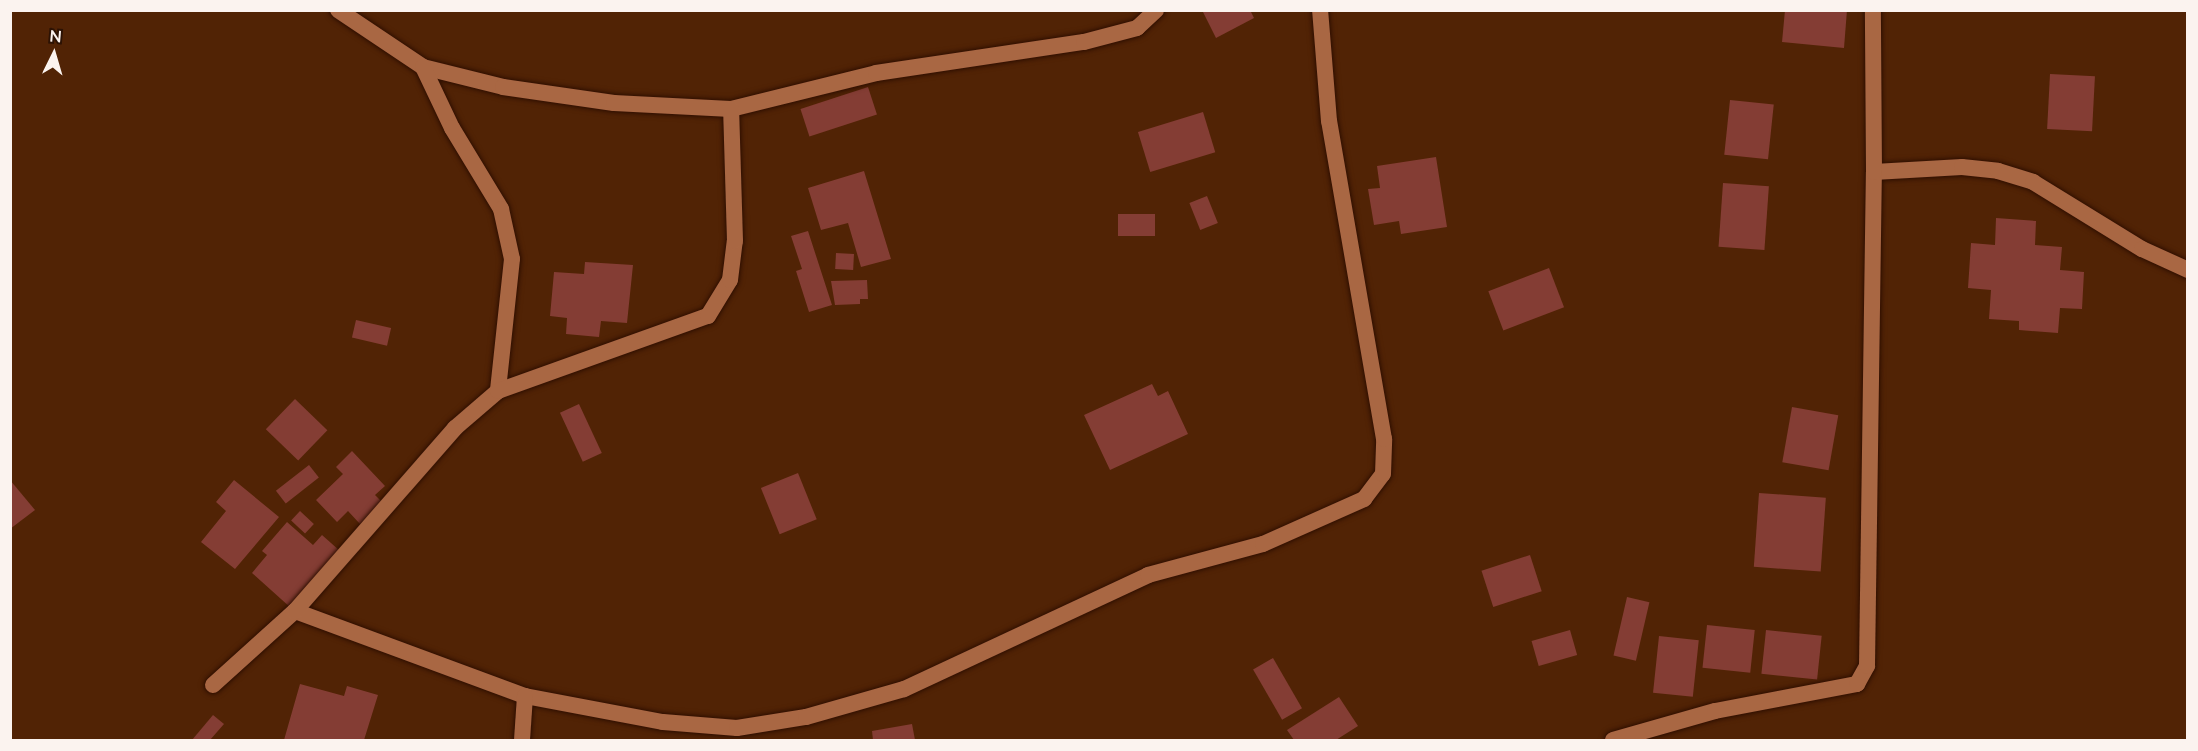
<!DOCTYPE html>
<style>
body{margin:0}
#map{position:relative;width:2198px;height:751px;overflow:hidden;background:#512305;font-family:Lato,sans-serif}
div>[style]{position:absolute}
.building>*{inset:0;background:#843d34;transform-origin:0 0}
.roads{filter:drop-shadow(0 0 2px #2f0f00) drop-shadow(0 0 2px #2f0f00)}
.minor>*{height:16px;margin:-8px;padding:0 8px;transform-origin:8px;border-radius:8px;background:#a96743}
span{translate:-50% -50%;white-space:nowrap;text-align:center;line-height:1.15;-webkit-text-stroke:5px #2c1204;paint-order:stroke}
.frame{position:absolute;inset:0;border:12px solid #fbf3ef;pointer-events:none}
.north{position:absolute;left:24px;top:24px;width:60px;height:60px;-webkit-text-stroke:4px #2c1204;paint-order:stroke;rotate:5deg;font-size:16px;font-weight:700;line-height:24px;text-align:center;color:#fbf3ef}
.north::after{content:'';display:block;margin:auto;width:21px;height:27px;background:#fbf3ef;clip-path:polygon(50% 0,100% 100%,50% 72%,0 100%)}
</style>
<div id="map">
<div class="building">
<div style="clip-path:polygon(1202px 10px,1250px 10px,1254px 18px,1216px 38px)"></div>
<div style="clip-path:polygon(1785px 10px,1847px 10px,1844px 48px,1782px 42px)"></div>
<div style="left:2050px;top:74px;width:45px;height:55px;rotate:3deg"></div>
<div style="left:868px;top:87px;width:29px;height:71px;rotate:72deg"></div>
<div style="left:1730px;top:100px;width:44px;height:55px;rotate:6deg"></div>
<div style="left:1203px;top:112px;width:42px;height:68px;rotate:73deg"></div>
<div style="clip-path:polygon(1436px 157px,1447px 227px,1401px 234px,1399px 221px,1374px 225px,1368px 189px,1380px 188px,1377px 166px)"></div>
<div style="clip-path:polygon(864px 171px,891px 259px,861px 267px,848px 223px,821px 230px,808px 188px)"></div>
<div style="left:1723px;top:183px;width:46px;height:64px;rotate:4deg"></div>
<div style="left:1207px;top:196px;width:29px;height:19px;rotate:68deg"></div>
<div style="left:1155px;top:214px;width:22px;height:37px;rotate:90deg"></div>
<div style="clip-path:polygon(1996px 218px,2036px 221px,2035px 245px,2062px 247px,2060px 270px,2084px 272px,2082px 309px,2060px 308px,2058px 333px,2019px 330px,2019px 321px,1989px 319px,1991px 290px,1968px 288px,1971px 243px,1995px 245px)"></div>
<div style="clip-path:polygon(808px 231px,832px 305px,809px 312px,796px 271px,802px 269px,791px 236px)"></div>
<div style="left:836px;top:253px;width:18px;height:16px;rotate:3deg"></div>
<div style="clip-path:polygon(585px 262px,633px 265px,627px 323px,601px 321px,599px 337px,566px 334px,567px 318px,550px 316px,554px 272px,584px 274px)"></div>
<div style="left:1549px;top:268px;width:42px;height:65px;rotate:69deg"></div>
<div style="clip-path:polygon(867px 280px,868px 299px,860px 299px,860px 304px,835px 305px,831px 281px)"></div>
<div style="left:356px;top:320px;width:36px;height:18px;rotate:13deg"></div>
<div style="clip-path:polygon(1152px 384px,1158px 396px,1168px 391px,1188px 434px,1110px 470px,1084px 415px)"></div>
<div style="left:295px;top:399px;width:45px;height:42px;rotate:44deg"></div>
<div style="left:579px;top:404px;width:54px;height:21px;rotate:65deg"></div>
<div style="left:1792px;top:407px;width:47px;height:56px;rotate:10deg"></div>
<div style="clip-path:polygon(352px 451px,385px 486px,375px 495px,383px 503px,360px 524px,348px 511px,337px 522px,316px 500px,343px 474px,336px 467px)"></div>
<div style="left:309px;top:465px;width:16px;height:42px;rotate:52deg"></div>
<div style="left:798px;top:473px;width:50px;height:40px;rotate:68deg"></div>
<div style="clip-path:polygon(10px 480px,35px 510px,10px 529px)"></div>
<div style="clip-path:polygon(234px 480px,279px 517px,235px 569px,201px 542px,226px 511px,216px 502px)"></div>
<div style="left:1759px;top:493px;width:67px;height:74px;rotate:4deg"></div>
<div style="left:300px;top:511px;width:19px;height:13px;rotate:43deg"></div>
<div style="clip-path:polygon(287px 522px,313px 545px,322px 535px,340px 551px,291px 608px,252px 573px,267px 555px,262px 551px)"></div>
<div style="left:1530px;top:555px;width:38px;height:51px;rotate:72deg"></div>
<div style="left:1627px;top:597px;width:23px;height:60px;rotate:13deg"></div>
<div style="left:1707px;top:625px;width:48px;height:43px;rotate:6deg"></div>
<div style="left:1570px;top:630px;width:26px;height:40px;rotate:74deg"></div>
<div style="left:1766px;top:630px;width:56px;height:44px;rotate:6deg"></div>
<div style="left:1659px;top:636px;width:40px;height:57px;rotate:6deg"></div>
<div style="left:1273px;top:658px;width:58px;height:23px;rotate:60deg"></div>
<div style="clip-path:polygon(300px 684px,344px 696px,347px 686px,378px 695px,364px 740px,284px 740px)"></div>
<div style="clip-path:polygon(1339px 697px,1358px 726px,1336px 740px,1294px 740px,1287px 730px)"></div>
<div style="clip-path:polygon(213px 715px,224px 724px,210px 740px,192px 740px)"></div>
<div style="clip-path:polygon(912px 724px,915px 740px,873px 740px,872px 731px)"></div>
</div>
<div class="roads">
<div class="minor">
<div style="left:338px;top:10px;width:102px;rotate:33.8deg"></div>
<div style="left:423px;top:67px;width:82px;rotate:14deg"></div>
<div style="left:503px;top:87px;width:112px;rotate:8.2deg"></div>
<div style="left:614px;top:103px;width:117px;rotate:2.9deg"></div>
<div style="left:731px;top:109px;width:149px;rotate:-13.9deg"></div>
<div style="left:876px;top:73px;width:210px;rotate:-8.5deg"></div>
<div style="left:1084px;top:42px;width:55px;rotate:-14.8deg"></div>
<div style="left:1137px;top:28px;width:26px;rotate:-43deg"></div>
<div style="left:423px;top:67px;width:68px;rotate:64.6deg"></div>
<div style="left:452px;top:128px;width:95px;rotate:58.8deg"></div>
<div style="left:501px;top:209px;width:51px;rotate:77.6deg"></div>
<div style="left:512px;top:259px;width:133px;rotate:96.1deg"></div>
<div style="left:1874px;top:172px;width:88px;rotate:-3.3deg"></div>
<div style="left:1962px;top:167px;width:36px;rotate:6deg"></div>
<div style="left:1998px;top:171px;width:37px;rotate:17deg"></div>
<div style="left:2033px;top:182px;width:128px;rotate:31.6deg"></div>
<div style="left:2142px;top:249px;width:51px;rotate:24.5deg"></div>
<div style="left:295px;top:611px;width:245px;rotate:20.3deg"></div>
<div style="left:525px;top:696px;width:140px;rotate:10.7deg"></div>
<div style="left:663px;top:722px;width:74px;rotate:4.6deg"></div>
<div style="left:737px;top:728px;width:70px;rotate:-9.1deg"></div>
<div style="left:806px;top:717px;width:102px;rotate:-15.9deg"></div>
<div style="left:904px;top:689px;width:269px;rotate:-25deg"></div>
<div style="left:1148px;top:575px;width:119px;rotate:-15.1deg"></div>
<div style="left:1263px;top:544px;width:111px;rotate:-24deg"></div>
<div style="left:1364px;top:499px;width:31px;rotate:-53deg"></div>
<div style="left:1383px;top:474px;width:35px;rotate:-88deg"></div>
<div style="left:1384px;top:439px;width:323px;rotate:-99.8deg"></div>
<div style="left:1329px;top:121px;width:111px;rotate:-94.6deg"></div>
<div style="left:213px;top:685px;width:110px;rotate:-42.1deg"></div>
<div style="left:295px;top:611px;width:243px;rotate:-48.8deg"></div>
<div style="left:455px;top:428px;width:57px;rotate:-40.7deg"></div>
<div style="left:498px;top:391px;width:223px;rotate:-19.7deg"></div>
<div style="left:708px;top:316px;width:42px;rotate:-58.6deg"></div>
<div style="left:730px;top:280px;width:39px;rotate:-83deg"></div>
<div style="left:735px;top:241px;width:132px;rotate:-91.7deg"></div>
<div style="left:522px;top:740px;width:44px;rotate:-86.1deg"></div>
<div style="left:1613px;top:740px;width:106px;rotate:-15.9deg"></div>
<div style="left:1715px;top:711px;width:145px;rotate:-10.8deg"></div>
<div style="left:1857px;top:684px;width:21px;rotate:-61deg"></div>
<div style="left:1867px;top:666px;width:494px;rotate:-89.2deg"></div>
<div style="left:1874px;top:172px;width:162px;rotate:-90.4deg"></div>
</div>
</div>
<div class="frame"></div>
<div class="north">N</div>
</div>
